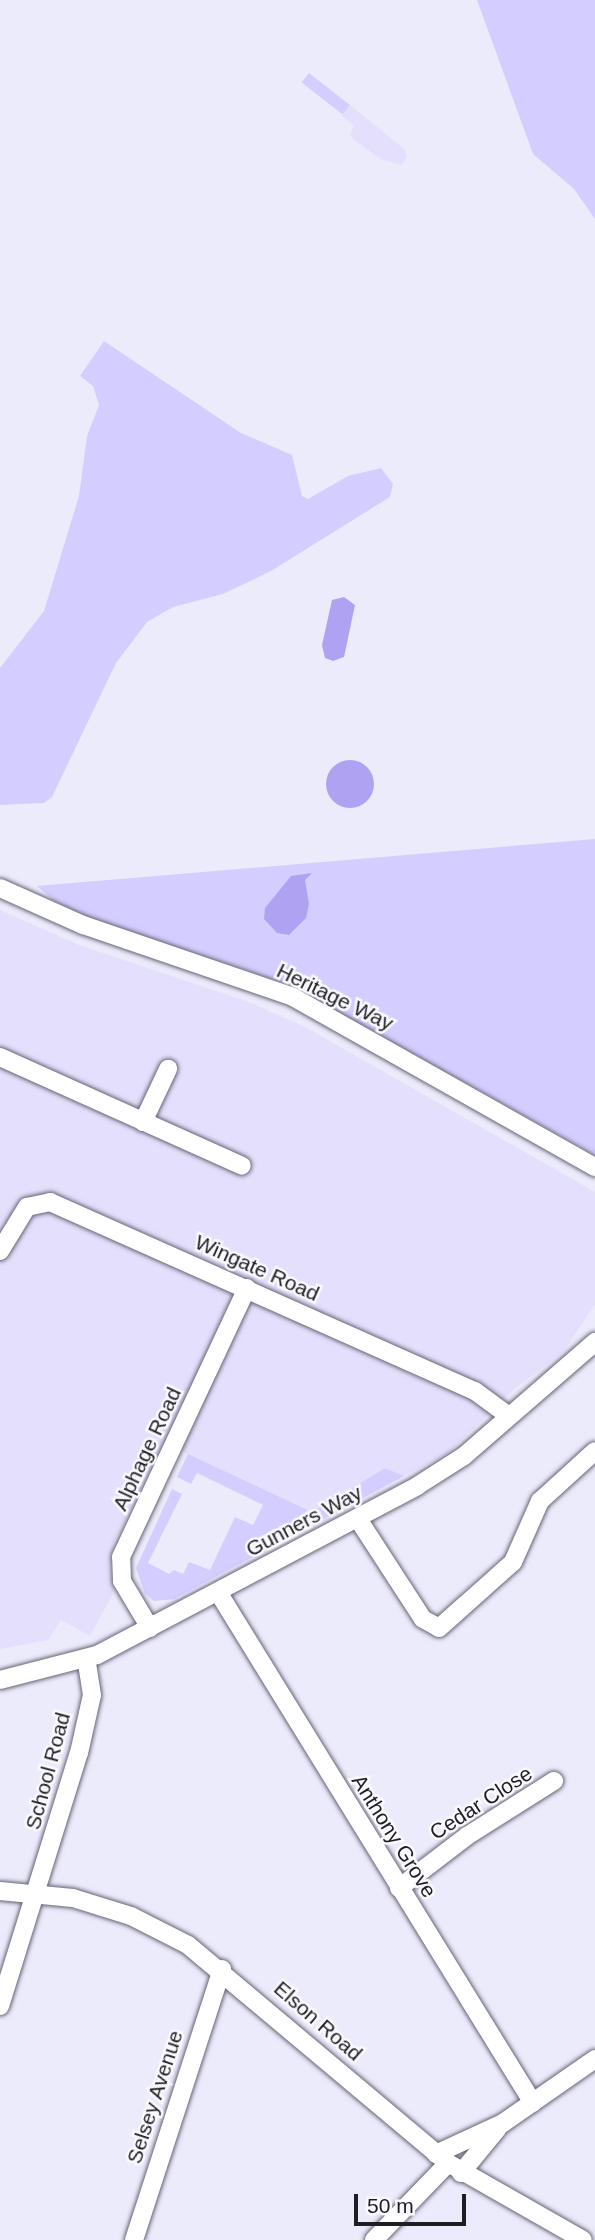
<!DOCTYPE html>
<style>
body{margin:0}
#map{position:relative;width:595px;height:2240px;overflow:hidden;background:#ecebfc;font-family:Arial,sans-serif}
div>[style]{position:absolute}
.built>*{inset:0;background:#e3dffc}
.green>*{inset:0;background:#d4cdff;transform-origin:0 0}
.water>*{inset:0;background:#b0a2f3}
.round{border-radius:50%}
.roads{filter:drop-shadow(0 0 2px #666476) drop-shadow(0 0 2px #666476)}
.minor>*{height:18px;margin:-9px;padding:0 9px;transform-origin:9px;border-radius:9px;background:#fff}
span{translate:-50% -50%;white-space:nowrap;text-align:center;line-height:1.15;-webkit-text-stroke:5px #fafafe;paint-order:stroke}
.street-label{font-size:21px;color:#1e1d24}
.scale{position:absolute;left:354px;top:2194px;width:112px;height:32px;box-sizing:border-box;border:4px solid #1e1d24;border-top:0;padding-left:9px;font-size:21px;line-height:24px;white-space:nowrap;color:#1e1d24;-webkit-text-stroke:5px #fafafe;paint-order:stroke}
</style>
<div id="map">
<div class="built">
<div style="clip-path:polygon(350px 105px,404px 149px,407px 156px,402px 165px,380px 159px,353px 139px,350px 134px,354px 126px,342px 116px)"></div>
<div style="clip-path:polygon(0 910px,79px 945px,249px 1002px,305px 1027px,595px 1192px,595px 1304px,564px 1351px,513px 1390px,449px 1452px,404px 1476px,385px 1468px,313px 1512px,164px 1443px,113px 1544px,109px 1568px,114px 1592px,90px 1636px,61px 1620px,48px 1640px,0 1649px)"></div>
</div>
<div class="green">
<div style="clip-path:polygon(477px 0,595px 0,595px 219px,574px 189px,533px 154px)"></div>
<div style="left:309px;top:73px;width:52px;height:12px;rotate:38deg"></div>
<div style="clip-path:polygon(104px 341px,241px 433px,292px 455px,302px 496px,308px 499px,348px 476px,381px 468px,393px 484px,390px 497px,271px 571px,223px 594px,173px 607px,147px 622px,116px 663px,52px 797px,44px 803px,0 805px,0 668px,44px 611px,79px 496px,87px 436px,99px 405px,93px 386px,80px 376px)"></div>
<div style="clip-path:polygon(595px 839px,595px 1155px,287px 984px,88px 917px,55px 902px,37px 886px)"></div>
<div style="clip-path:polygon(188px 1454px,312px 1512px,385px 1468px,404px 1476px,174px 1599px,154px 1601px,145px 1594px,136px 1568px,172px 1489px,182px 1494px,148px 1563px,169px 1574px,174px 1570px,183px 1574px,189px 1562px,210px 1570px,235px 1517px,253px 1525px,263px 1505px,197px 1473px,191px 1484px,177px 1477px)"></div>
</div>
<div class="water">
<div style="clip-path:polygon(344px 597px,355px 605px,344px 657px,333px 661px,325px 658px,322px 645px,332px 600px)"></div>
<div class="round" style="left:326px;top:760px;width:48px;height:48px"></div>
<div style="clip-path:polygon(312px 873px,305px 880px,309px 904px,306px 918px,289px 935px,277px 933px,264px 919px,265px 908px,291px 876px)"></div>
</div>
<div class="roads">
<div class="minor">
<div style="left:0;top:888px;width:91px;rotate:24deg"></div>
<div style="left:83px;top:925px;width:222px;rotate:18.9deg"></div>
<div style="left:293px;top:997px;width:347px;rotate:29.4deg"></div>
<div style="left:0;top:1057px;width:265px;rotate:24.2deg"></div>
<div style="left:143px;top:1122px;width:59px;rotate:-64.7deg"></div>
<div style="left:0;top:1251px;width:52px;rotate:-58.5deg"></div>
<div style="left:27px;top:1207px;width:24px;rotate:-12deg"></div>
<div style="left:50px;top:1202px;width:465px;rotate:24deg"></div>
<div style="left:475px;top:1391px;width:42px;rotate:36.3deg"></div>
<div style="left:358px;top:1519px;width:119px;rotate:57deg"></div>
<div style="left:423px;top:1619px;width:18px;rotate:29deg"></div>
<div style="left:439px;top:1628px;width:99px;rotate:-41.7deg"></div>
<div style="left:513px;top:1562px;width:67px;rotate:-66.1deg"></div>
<div style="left:540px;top:1501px;width:74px;rotate:-42.3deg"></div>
<div style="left:218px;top:1592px;width:600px;rotate:58.35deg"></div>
<div style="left:150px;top:1628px;width:55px;rotate:-120.8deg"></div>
<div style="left:122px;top:1581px;width:24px;rotate:-92deg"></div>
<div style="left:121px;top:1557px;width:297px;rotate:-64.9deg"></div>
<div style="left:0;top:1680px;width:100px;rotate:-14.5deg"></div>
<div style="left:97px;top:1655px;width:362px;rotate:-27.8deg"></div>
<div style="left:417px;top:1486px;width:56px;rotate:-32.6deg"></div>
<div style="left:464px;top:1456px;width:174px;rotate:-41deg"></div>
<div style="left:399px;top:1888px;width:86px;rotate:-37.4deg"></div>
<div style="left:467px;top:1836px;width:103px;rotate:-32.3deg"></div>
<div style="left:0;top:1891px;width:73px;rotate:5.5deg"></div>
<div style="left:73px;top:1898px;width:61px;rotate:17.2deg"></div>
<div style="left:131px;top:1916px;width:64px;rotate:27deg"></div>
<div style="left:188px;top:1945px;width:339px;rotate:40deg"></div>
<div style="left:448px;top:2163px;width:155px;rotate:29.7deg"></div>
<div style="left:0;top:2006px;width:265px;rotate:-72.7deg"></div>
<div style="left:79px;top:1753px;width:59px;rotate:-77.4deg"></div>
<div style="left:92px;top:1695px;width:36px;rotate:-99deg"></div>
<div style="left:436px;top:2154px;width:74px;rotate:-24.8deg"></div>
<div style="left:503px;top:2123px;width:112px;rotate:-34.8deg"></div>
<div style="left:461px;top:2173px;width:58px;rotate:-50.6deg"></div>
<div style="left:134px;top:2240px;width:285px;rotate:-72deg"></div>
<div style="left:374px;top:2240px;width:107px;rotate:-46.1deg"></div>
</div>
</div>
<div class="street-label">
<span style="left:335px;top:997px;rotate:26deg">Heritage Way</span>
<span style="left:257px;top:1268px;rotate:24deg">Wingate Road</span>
<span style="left:147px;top:1449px;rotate:-65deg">Alphage Road</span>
<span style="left:304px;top:1521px;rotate:-28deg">Gunners Way</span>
<span style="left:48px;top:1771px;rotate:-75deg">School Road</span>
<span style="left:481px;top:1803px;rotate:-33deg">Cedar Close</span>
<span style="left:394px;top:1836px;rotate:58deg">Anthony Grove</span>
<span style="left:318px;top:2021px;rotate:41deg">Elson Road</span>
<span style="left:155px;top:2097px;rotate:-72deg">Selsey Avenue</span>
</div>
<div class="scale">50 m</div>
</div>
